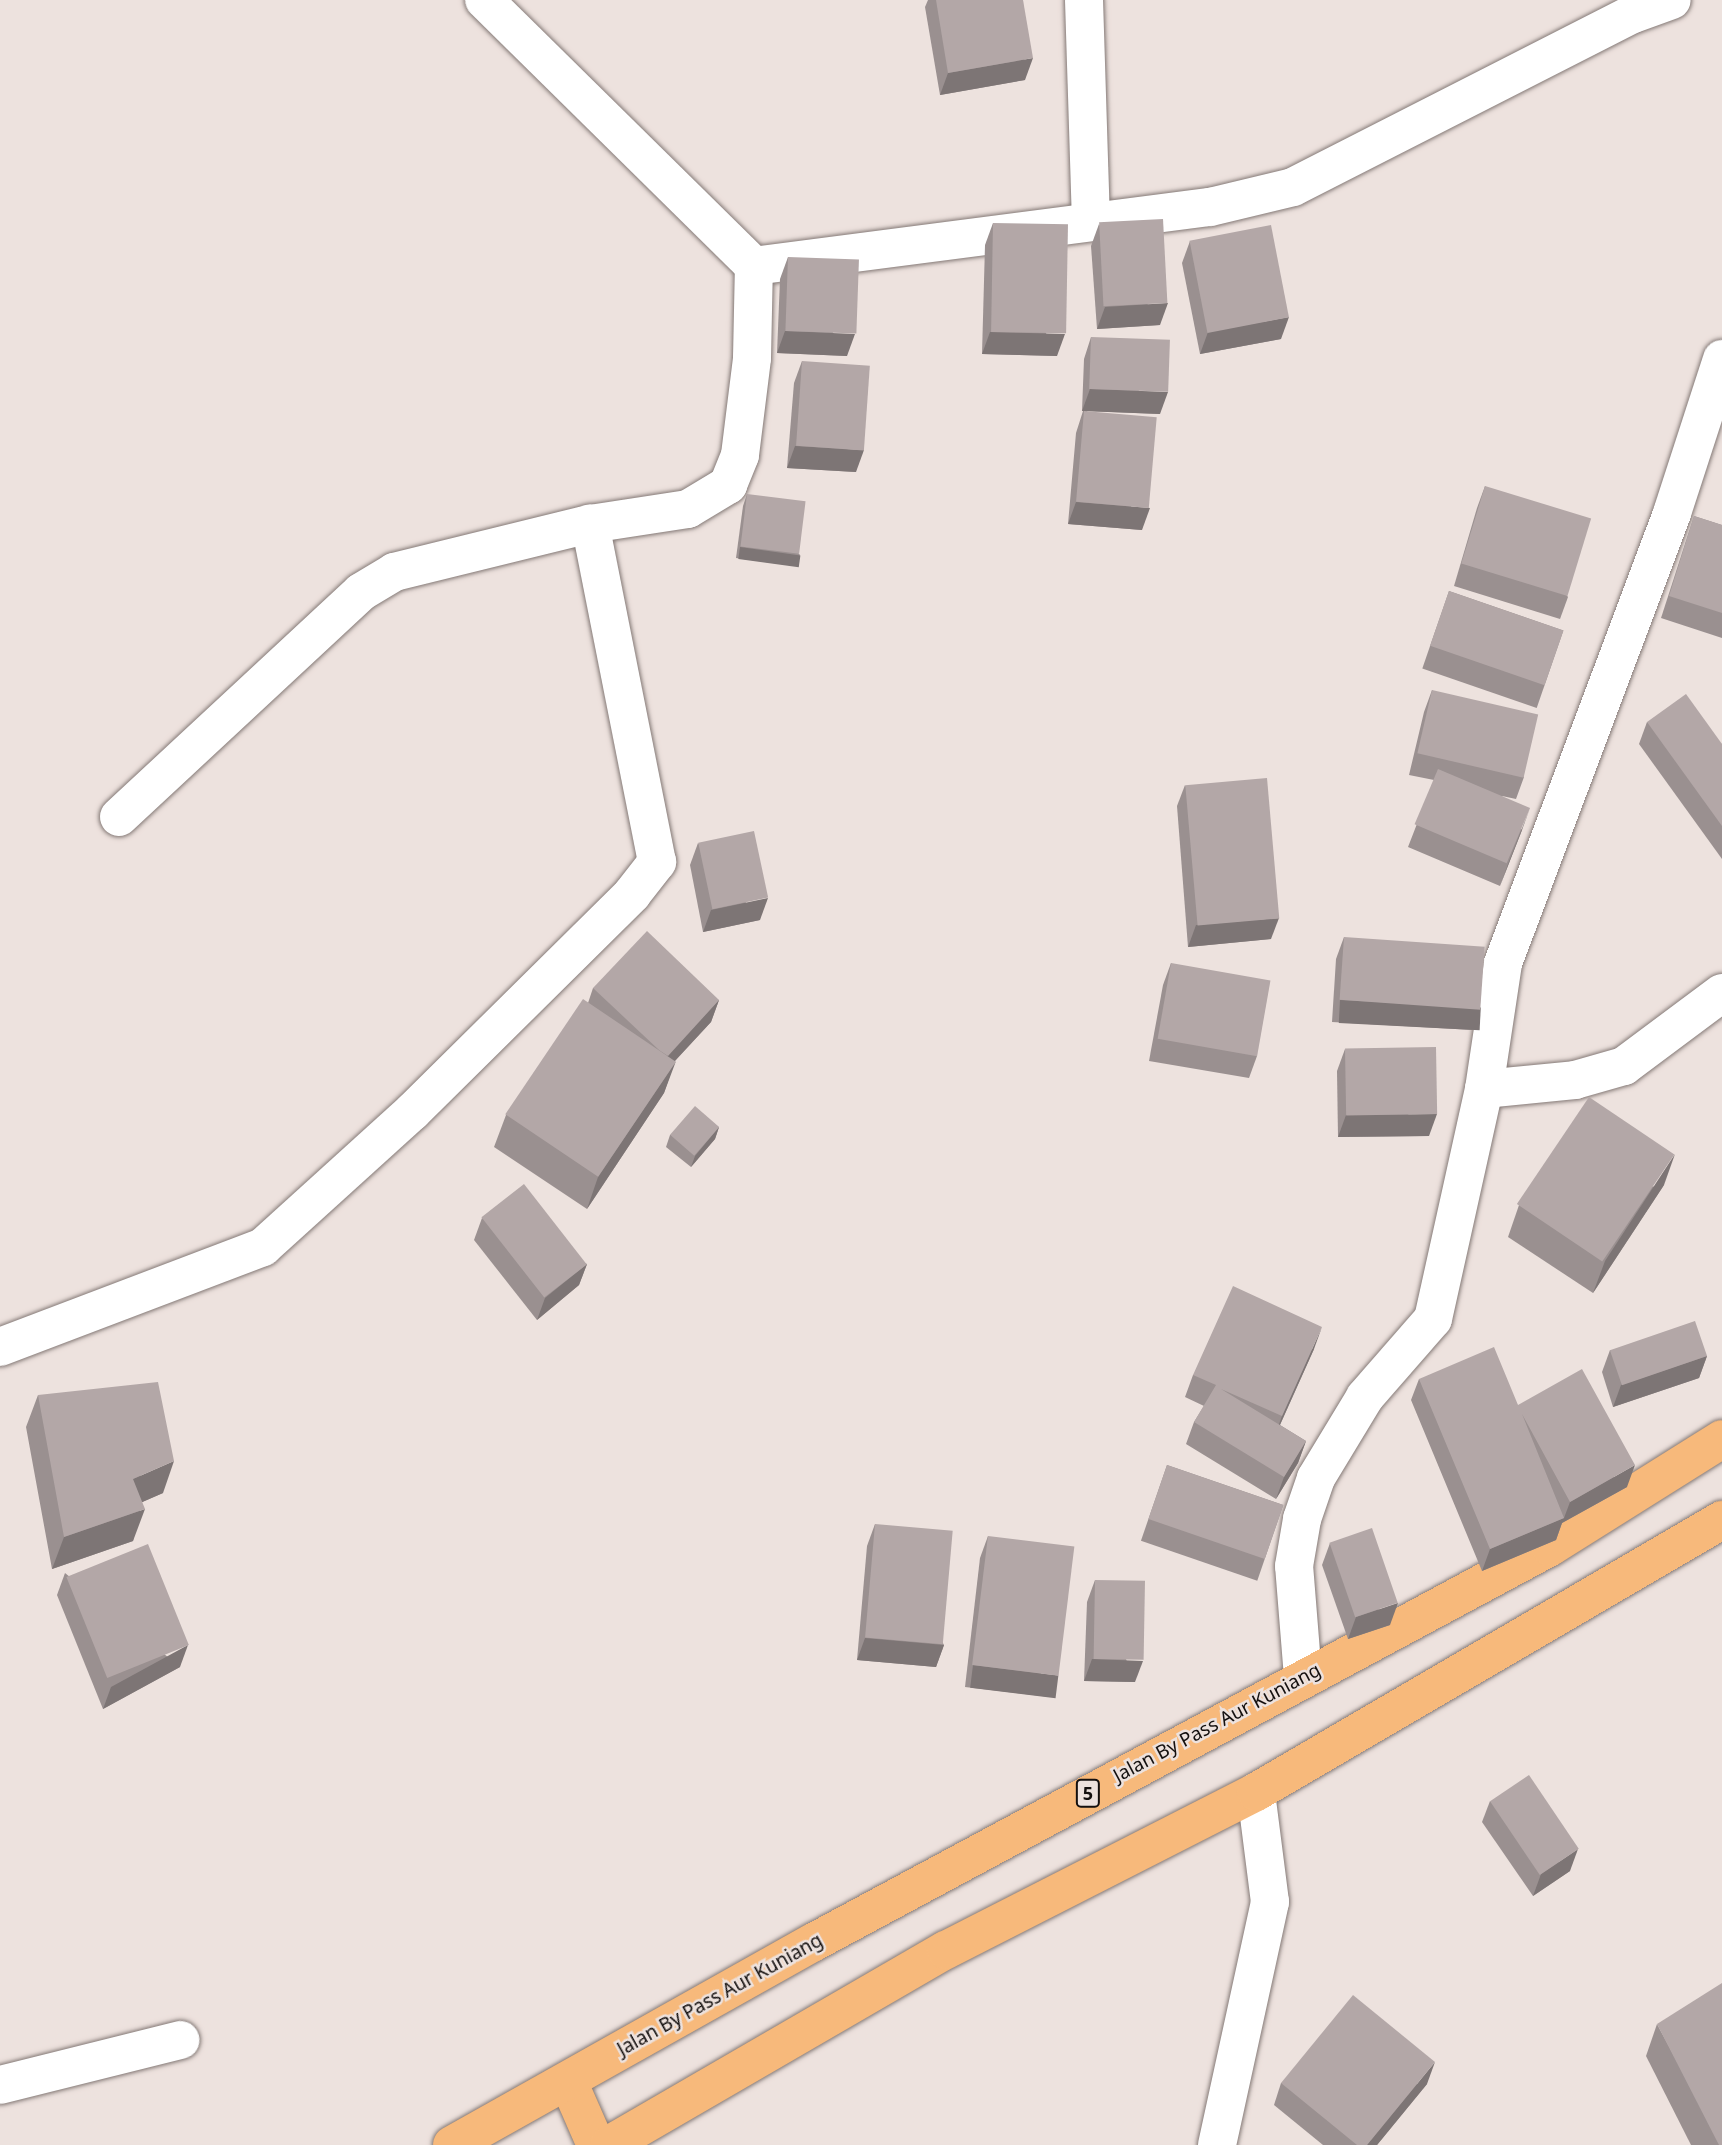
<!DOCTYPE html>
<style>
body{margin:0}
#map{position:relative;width:1722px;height:2145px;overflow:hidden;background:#ede2de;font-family:"Noto Sans",sans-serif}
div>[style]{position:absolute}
.roads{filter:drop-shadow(0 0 2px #847976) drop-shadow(0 0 2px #847976)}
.minor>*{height:38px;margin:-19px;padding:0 19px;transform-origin:19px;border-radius:19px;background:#fff}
.highway>*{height:38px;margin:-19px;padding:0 19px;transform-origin:19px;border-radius:19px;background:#f7b97b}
.wall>*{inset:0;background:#9a9090;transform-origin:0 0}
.shaded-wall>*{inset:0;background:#7d7575;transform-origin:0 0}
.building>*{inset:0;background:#b3a7a7;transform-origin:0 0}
span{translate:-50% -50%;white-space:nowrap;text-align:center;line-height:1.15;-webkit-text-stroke:5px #ede2de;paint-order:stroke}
.shield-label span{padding:2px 5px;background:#ede2de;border:2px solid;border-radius:5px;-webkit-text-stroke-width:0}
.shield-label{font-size:18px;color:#14100f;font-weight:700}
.street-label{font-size:19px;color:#14100f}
</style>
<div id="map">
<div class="roads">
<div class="minor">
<div style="left:1084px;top:0;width:217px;rotate:88.2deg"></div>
<div style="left:754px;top:266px;width:460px;rotate:-7.4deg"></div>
<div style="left:1210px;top:207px;width:85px;rotate:-13.5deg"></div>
<div style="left:1293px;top:187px;width:381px;rotate:-27deg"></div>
<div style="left:1633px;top:14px;width:41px;rotate:-19.7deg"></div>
<div style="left:119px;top:817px;width:330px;rotate:-42.9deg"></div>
<div style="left:361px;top:592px;width:39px;rotate:-31deg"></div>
<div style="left:394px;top:572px;width:202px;rotate:-13.8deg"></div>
<div style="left:590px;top:524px;width:99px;rotate:-8.7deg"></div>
<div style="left:688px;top:509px;width:47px;rotate:-31deg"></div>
<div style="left:728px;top:485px;width:32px;rotate:-68deg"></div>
<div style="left:740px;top:455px;width:98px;rotate:-82.9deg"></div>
<div style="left:752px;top:358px;width:92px;rotate:-88.8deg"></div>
<div style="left:754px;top:266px;width:379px;rotate:-135.4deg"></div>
<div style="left:1484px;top:1089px;width:91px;rotate:-5.6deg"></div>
<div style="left:1575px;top:1080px;width:51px;rotate:-15.9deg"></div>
<div style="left:1624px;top:1066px;width:122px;rotate:-36.7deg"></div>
<div style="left:0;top:1347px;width:281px;rotate:-20.8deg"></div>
<div style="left:263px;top:1247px;width:201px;rotate:-42.2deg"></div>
<div style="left:412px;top:1112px;width:310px;rotate:-44.7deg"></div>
<div style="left:632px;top:894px;width:41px;rotate:-52deg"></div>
<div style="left:657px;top:862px;width:345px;rotate:-101.2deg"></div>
<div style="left:1303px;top:1677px;width:111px;rotate:-94.6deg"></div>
<div style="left:1294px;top:1566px;width:48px;rotate:-80.3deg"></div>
<div style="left:1302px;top:1519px;width:43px;rotate:-71.1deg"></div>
<div style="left:1316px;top:1478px;width:95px;rotate:-58.8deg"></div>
<div style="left:1365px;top:1397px;width:103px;rotate:-48.9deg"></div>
<div style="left:1433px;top:1319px;width:236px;rotate:-77.5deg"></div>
<div style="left:1484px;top:1089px;width:127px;rotate:-81.4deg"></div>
<div style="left:1503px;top:963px;width:481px;rotate:-69.4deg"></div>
<div style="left:1672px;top:513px;width:162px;rotate:-72deg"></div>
<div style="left:0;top:2085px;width:186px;rotate:-14deg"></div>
<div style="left:1217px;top:2145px;width:249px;rotate:-77.7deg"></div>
<div style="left:1270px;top:1902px;width:111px;rotate:-97.3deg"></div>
</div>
<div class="highway">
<div style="left:568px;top:2081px;width:70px;rotate:66.4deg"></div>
<div style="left:452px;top:2145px;width:415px;rotate:-29.3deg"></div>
<div style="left:814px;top:1942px;width:835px;rotate:-28.22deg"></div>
<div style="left:1550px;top:1547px;width:203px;rotate:-32.1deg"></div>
<div style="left:609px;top:2145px;width:389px;rotate:-30.1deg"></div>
<div style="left:946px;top:1950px;width:348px;rotate:-27deg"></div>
<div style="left:1256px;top:1792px;width:540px;rotate:-30.27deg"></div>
</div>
</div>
<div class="wall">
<div style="clip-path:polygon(928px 0,1023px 0,1025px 80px,940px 95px,925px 7px)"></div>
<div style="clip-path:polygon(993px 223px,1057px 356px,982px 354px,985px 245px)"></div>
<div style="clip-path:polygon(1099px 224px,1160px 325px,1097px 329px,1091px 246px)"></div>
<div style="clip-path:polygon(1190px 241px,1281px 339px,1200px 354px,1182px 263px)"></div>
<div style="clip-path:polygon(788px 257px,847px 356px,777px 353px,780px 279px)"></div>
<div style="clip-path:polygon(1091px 337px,1160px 414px,1087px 411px,1142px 530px,1068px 524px,1076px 433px,1083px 411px,1082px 411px,1084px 359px)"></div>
<div style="clip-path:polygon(802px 361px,856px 472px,787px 468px,794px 383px)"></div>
<div style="clip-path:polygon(1485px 486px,1568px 597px,1560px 619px,1454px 586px,1477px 508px)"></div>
<div style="clip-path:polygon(747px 494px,800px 555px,795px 566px,736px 558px,743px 506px)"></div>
<div style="clip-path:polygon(1694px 516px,1722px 525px,1722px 638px,1661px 618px)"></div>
<div style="left:1449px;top:591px;width:121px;height:82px;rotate:19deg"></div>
<div style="clip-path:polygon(1432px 690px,1524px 777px,1516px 799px,1502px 796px,1522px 830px,1500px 886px,1408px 847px,1434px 780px,1409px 775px,1424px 712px)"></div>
<div style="clip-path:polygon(1647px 722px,1722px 744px,1722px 859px,1639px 744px)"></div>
<div style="clip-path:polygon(1185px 785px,1271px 939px,1188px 947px,1177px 806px)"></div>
<div style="clip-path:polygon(698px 843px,760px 920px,703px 932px,690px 865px)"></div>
<div style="clip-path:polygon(1344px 937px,1473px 1030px,1332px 1022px,1336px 959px)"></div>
<div style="clip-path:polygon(1171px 963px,1257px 1056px,1249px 1078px,1149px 1061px,1163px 985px)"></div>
<div style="clip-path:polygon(593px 988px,719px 1000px,711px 1022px,675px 1061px,664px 1093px,587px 1209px,494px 1147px,506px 1115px,588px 1003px)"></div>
<div style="clip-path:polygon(1345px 1049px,1429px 1136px,1338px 1137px,1337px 1071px)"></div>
<div style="clip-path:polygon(719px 1127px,715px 1139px,691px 1167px,666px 1147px,670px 1135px)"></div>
<div style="clip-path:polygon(1664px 1185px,1593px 1293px,1508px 1237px,1519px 1205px)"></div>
<div style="clip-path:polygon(482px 1218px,587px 1264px,579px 1285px,537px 1320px,474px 1240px)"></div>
<div style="clip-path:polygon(1314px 1349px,1280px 1425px,1306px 1441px,1298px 1463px,1276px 1499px,1186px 1444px,1194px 1422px,1204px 1406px,1185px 1397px,1193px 1375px)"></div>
<div style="clip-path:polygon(1610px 1350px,1707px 1356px,1699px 1378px,1613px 1407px,1602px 1372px)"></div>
<div style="clip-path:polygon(1419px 1379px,1518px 1405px,1627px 1487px,1562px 1523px,1556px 1540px,1482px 1571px,1411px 1400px)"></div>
<div style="clip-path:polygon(38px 1395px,163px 1493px,142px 1502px,133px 1541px,52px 1569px,26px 1427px)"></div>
<div style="left:1167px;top:1465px;width:123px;height:80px;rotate:19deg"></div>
<div style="clip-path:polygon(875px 1524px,944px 1645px,936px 1667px,857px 1660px,867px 1546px)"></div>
<div style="clip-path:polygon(988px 1536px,1050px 1697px,965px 1687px,980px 1558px)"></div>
<div style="clip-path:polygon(1330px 1543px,1390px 1625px,1348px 1639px,1322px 1565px)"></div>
<div style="clip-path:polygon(65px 1573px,180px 1667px,103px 1709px,57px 1595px)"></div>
<div style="clip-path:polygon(1095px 1580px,1135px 1682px,1084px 1681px,1087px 1602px)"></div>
<div style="clip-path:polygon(1490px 1801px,1570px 1871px,1533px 1896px,1482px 1822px)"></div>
<div style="clip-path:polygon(1657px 2024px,1722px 2145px,1691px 2145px,1646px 2056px)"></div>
<div style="clip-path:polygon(1281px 2083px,1427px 2084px,1377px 2145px,1323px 2145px,1274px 2105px)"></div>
</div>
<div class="shaded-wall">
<div style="clip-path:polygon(1033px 58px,1025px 80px,940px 95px,948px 73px)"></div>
<div style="clip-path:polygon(1168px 303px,1160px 325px,1097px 329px,1105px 307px)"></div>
<div style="clip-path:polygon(1289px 317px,1281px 339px,1200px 354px,1208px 332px)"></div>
<div style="clip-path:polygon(785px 331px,855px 334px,847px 356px,777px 353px)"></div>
<div style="clip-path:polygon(990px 332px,1065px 334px,1057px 356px,982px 354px)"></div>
<div style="clip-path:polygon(1090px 389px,1168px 392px,1160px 414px,1082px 411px)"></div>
<div style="clip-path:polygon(795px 446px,864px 450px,856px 472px,787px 468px)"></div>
<div style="clip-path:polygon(1076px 502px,1150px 508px,1142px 530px,1068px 524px)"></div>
<div style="left:740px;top:547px;width:61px;height:12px;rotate:8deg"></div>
<div style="clip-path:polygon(1530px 808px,1522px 830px,1500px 886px,1508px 864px)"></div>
<div style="clip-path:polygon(768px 898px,760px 920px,703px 932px,711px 910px)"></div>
<div style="clip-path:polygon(1279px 918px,1271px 939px,1188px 947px,1196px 925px)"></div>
<div style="clip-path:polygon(719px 1000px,711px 1022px,658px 1079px,666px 1057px)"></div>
<div style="left:1340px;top:1000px;width:141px;height:23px;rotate:3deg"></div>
<div style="clip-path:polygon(676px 1061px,664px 1093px,587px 1209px,598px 1177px)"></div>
<div style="clip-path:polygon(1437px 1114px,1429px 1136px,1338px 1137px,1346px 1115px)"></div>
<div style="clip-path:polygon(719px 1127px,715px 1139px,691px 1167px,695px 1156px)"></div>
<div style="clip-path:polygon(1675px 1154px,1664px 1185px,1593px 1293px,1605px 1261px)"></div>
<div style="clip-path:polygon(587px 1264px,579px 1285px,537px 1320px,545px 1298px)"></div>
<div style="clip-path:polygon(1322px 1327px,1314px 1349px,1274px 1438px,1282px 1416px)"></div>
<div style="clip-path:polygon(1707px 1356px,1699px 1378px,1613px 1407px,1621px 1385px)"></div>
<div style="clip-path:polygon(1306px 1441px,1298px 1463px,1276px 1499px,1284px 1477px)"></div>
<div style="clip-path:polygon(174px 1461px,163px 1493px,122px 1511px,133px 1479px)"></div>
<div style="clip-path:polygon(1635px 1465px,1627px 1487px,1562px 1523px,1556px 1540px,1482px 1571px,1490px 1549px,1564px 1518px,1570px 1502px)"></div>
<div style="clip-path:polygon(145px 1509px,133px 1541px,52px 1569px,64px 1537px)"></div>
<div style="clip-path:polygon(1398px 1603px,1390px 1625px,1348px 1639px,1356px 1617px)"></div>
<div style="clip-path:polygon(865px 1638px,944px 1645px,936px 1667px,857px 1660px)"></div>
<div style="clip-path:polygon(188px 1645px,180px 1667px,103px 1709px,111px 1687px)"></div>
<div style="clip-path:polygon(1092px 1659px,1143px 1661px,1135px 1682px,1084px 1681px)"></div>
<div style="left:973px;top:1665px;width:86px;height:23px;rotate:7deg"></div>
<div style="clip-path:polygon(1578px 1849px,1570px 1871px,1533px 1896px,1541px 1874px)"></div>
<div style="clip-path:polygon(1435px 2062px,1427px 2084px,1377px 2145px,1367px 2145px)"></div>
</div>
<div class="building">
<div style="clip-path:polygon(936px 0,1023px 0,1033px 58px,948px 73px)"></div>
<div style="left:1163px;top:219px;width:84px;height:64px;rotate:87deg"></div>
<div style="left:993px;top:223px;width:75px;height:109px;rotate:1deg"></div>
<div style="left:1271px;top:225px;width:94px;height:83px;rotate:79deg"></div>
<div style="left:788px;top:257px;width:71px;height:74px;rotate:2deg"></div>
<div style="left:1091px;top:337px;width:79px;height:52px;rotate:2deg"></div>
<div style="left:802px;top:361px;width:68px;height:85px;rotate:4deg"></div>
<div style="left:1084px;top:411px;width:73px;height:91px;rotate:5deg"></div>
<div style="left:1485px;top:486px;width:111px;height:81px;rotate:17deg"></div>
<div style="left:747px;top:494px;width:59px;height:53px;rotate:7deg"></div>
<div style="clip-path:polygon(1694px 516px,1722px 525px,1722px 613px,1669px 596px)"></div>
<div style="left:1449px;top:591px;width:121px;height:58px;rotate:19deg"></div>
<div style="left:1432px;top:690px;width:109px;height:65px;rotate:13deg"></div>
<div style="clip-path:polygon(1686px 694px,1722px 744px,1722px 826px,1647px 722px)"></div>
<div style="left:1438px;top:769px;width:100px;height:60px;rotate:23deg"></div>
<div style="left:1267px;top:778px;width:141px;height:82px;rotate:85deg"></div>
<div style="left:754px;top:831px;width:68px;height:57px;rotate:78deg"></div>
<div style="clip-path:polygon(647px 931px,719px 1000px,668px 1056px,659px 1050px,593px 988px)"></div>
<div style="left:1344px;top:937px;width:141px;height:63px;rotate:4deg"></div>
<div style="left:1171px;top:963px;width:101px;height:77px;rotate:10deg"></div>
<div style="left:583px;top:999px;width:112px;height:139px;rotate:34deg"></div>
<div style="left:1436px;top:1047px;width:67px;height:91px;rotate:89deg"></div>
<div style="left:1589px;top:1097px;width:103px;height:129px;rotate:34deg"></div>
<div style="left:695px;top:1106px;width:32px;height:38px;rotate:41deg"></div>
<div style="left:524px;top:1184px;width:102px;height:54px;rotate:52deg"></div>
<div style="clip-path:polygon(1233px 1286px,1322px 1327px,1282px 1416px,1221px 1389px,1306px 1441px,1284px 1477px,1194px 1422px,1216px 1385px,1193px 1375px)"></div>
<div style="left:1695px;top:1321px;width:37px;height:90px;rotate:71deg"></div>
<div style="clip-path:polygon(1494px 1347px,1518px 1405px,1582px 1369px,1635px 1465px,1570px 1502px,1522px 1414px,1564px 1518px,1490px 1549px,1419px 1379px)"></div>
<div style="clip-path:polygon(158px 1382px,174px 1461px,133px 1479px,145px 1509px,64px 1537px,38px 1395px)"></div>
<div style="left:1167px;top:1465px;width:123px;height:57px;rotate:19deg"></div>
<div style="left:875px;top:1524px;width:78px;height:114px;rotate:5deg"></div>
<div style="left:1372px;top:1528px;width:79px;height:45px;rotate:71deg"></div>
<div style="left:988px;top:1536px;width:87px;height:130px;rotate:7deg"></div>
<div style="left:148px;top:1544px;width:109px;height:88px;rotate:68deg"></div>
<div style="left:1095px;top:1580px;width:50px;height:79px;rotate:1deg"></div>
<div style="left:1529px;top:1775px;width:89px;height:47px;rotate:56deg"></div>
<div style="clip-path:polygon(1722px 1983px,1722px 2145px,1719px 2145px,1657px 2024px)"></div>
<div style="clip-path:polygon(1353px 1995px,1435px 2062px,1367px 2145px,1357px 2145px,1281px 2083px)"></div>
</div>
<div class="shield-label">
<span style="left:1088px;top:1793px">5</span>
</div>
<div class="street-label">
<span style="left:1217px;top:1723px;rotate:-28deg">Jalan By Pass Aur Kuniang</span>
<span style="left:720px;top:1995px;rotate:-29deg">Jalan By Pass Aur Kuniang</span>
</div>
</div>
